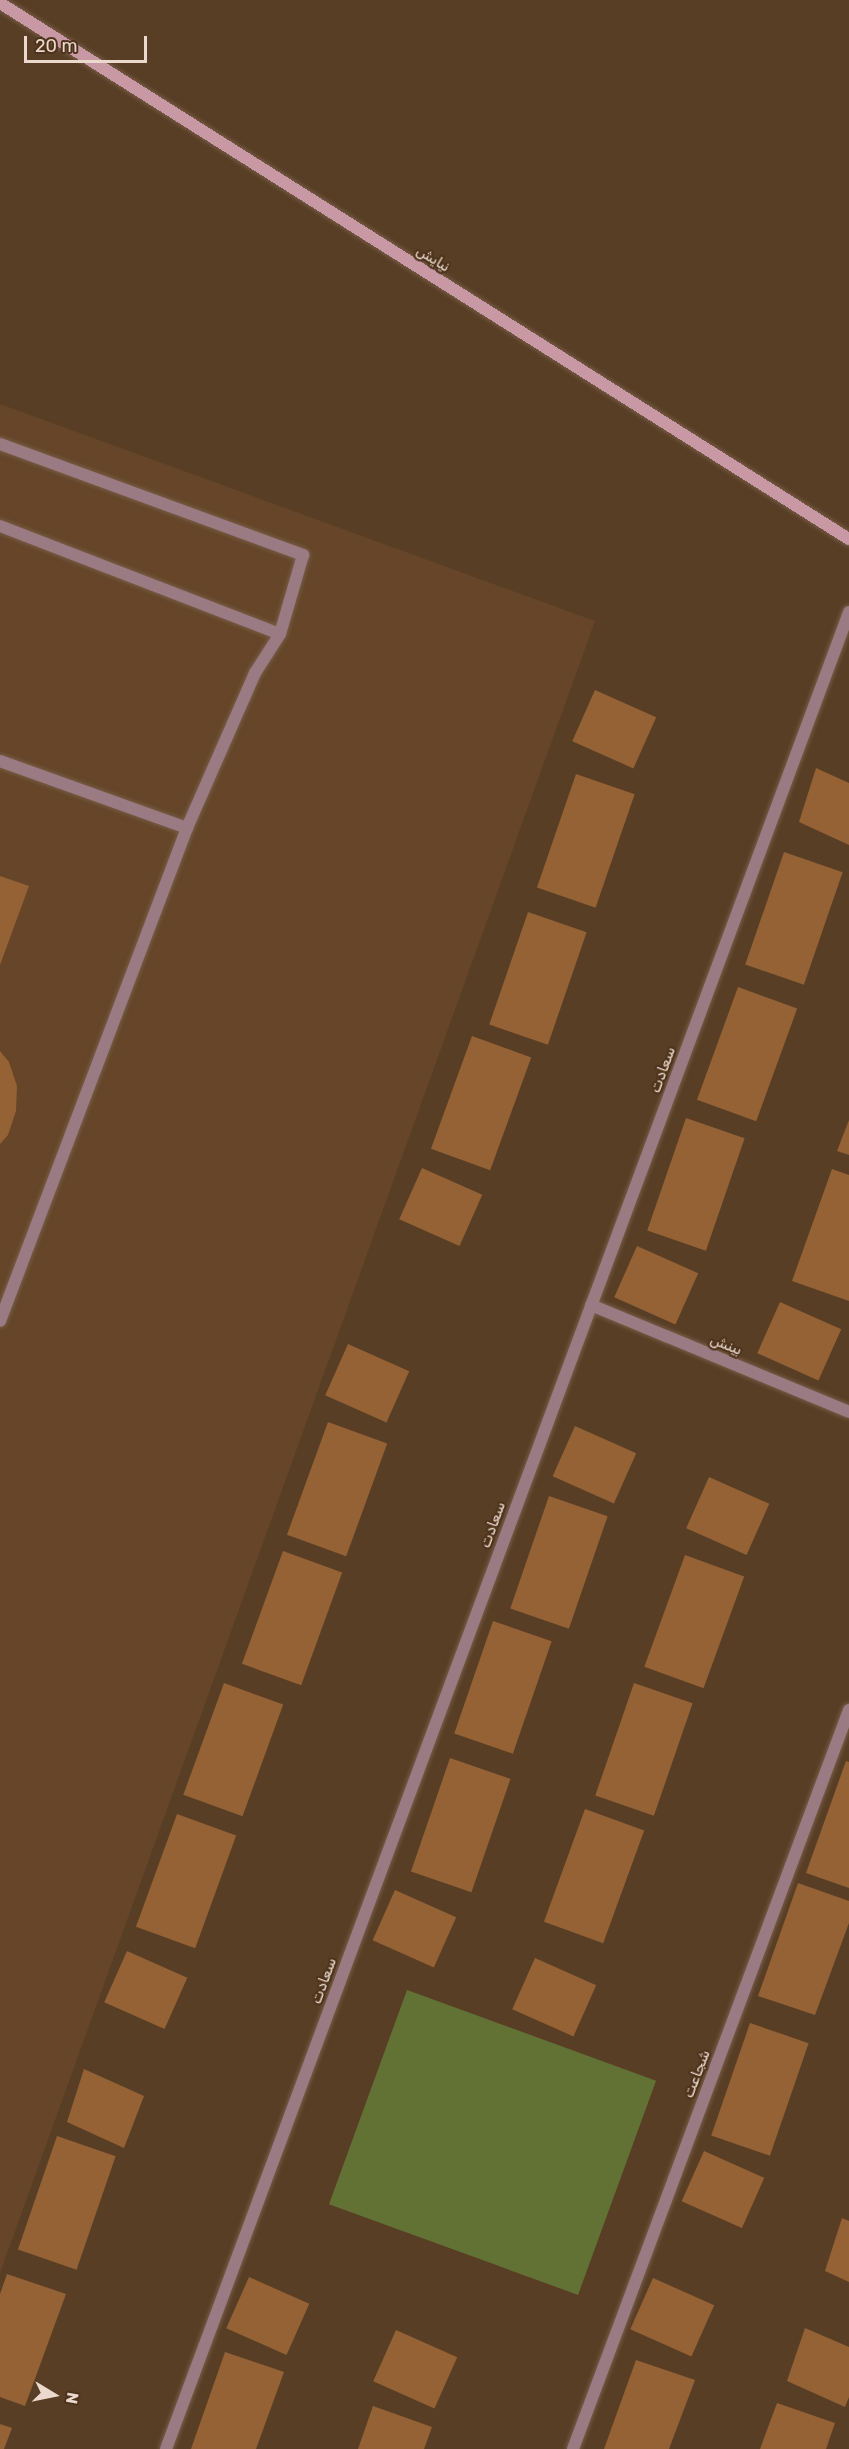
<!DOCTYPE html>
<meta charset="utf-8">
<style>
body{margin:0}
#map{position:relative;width:849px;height:2449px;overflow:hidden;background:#593e26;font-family:Rubik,Vazirmatn,sans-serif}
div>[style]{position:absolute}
.built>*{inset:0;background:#664528}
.green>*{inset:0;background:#627235;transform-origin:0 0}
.building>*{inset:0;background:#946234;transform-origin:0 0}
.roads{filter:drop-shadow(0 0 2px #765d47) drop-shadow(0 0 2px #765d47)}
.lane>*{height:12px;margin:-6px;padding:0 6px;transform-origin:6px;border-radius:6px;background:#9a7b83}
.secondary>*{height:12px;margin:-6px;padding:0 6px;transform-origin:6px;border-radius:6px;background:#c998a5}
span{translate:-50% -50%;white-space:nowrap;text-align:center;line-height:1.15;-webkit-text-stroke:4.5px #4e331c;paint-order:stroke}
.street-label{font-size:15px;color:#ead9cc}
.north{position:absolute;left:24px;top:2365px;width:60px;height:60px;-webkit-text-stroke:4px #4e331c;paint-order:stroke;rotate:100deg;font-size:16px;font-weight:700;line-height:24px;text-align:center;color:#ead9cc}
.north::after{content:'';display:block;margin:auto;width:21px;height:27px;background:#ead9cc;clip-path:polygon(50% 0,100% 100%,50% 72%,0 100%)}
.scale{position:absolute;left:24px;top:36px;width:123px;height:27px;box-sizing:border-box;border:3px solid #ead9cc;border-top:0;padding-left:8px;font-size:18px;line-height:21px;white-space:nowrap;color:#ead9cc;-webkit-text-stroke:4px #4e331c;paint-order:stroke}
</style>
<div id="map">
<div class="built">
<div style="clip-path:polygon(0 404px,595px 621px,0 2273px)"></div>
</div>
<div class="green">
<div style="left:407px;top:1990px;width:265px;height:228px;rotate:20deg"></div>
</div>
<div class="building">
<div style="left:595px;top:690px;width:67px;height:56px;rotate:24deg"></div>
<div style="clip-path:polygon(816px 768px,849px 783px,849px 845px,799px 822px)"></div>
<div style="left:576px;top:774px;width:62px;height:120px;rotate:19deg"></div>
<div style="left:784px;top:852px;width:62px;height:119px;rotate:19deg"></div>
<div style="clip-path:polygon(0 876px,29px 886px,0 965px)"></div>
<div style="left:528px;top:912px;width:62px;height:119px;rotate:19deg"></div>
<div style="left:738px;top:987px;width:63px;height:120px;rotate:20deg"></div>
<div style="left:472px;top:1036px;width:63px;height:120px;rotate:20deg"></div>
<div style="clip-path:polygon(0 1051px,9px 1062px,17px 1086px,16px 1111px,8px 1135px,0 1144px)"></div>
<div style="left:686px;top:1118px;width:62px;height:119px;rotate:19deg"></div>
<div style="clip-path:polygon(849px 1120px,849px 1155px,837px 1151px)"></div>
<div style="left:422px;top:1168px;width:66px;height:56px;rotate:24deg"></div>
<div style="clip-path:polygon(832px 1169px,849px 1175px,849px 1301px,792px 1281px)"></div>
<div style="left:637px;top:1246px;width:67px;height:56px;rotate:24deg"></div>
<div style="left:780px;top:1302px;width:67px;height:56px;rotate:24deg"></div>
<div style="left:348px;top:1344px;width:67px;height:56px;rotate:24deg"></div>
<div style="left:328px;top:1422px;width:63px;height:120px;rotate:20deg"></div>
<div style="left:575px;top:1426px;width:67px;height:55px;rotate:24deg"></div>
<div style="left:709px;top:1477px;width:66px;height:56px;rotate:24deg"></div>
<div style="left:549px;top:1496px;width:62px;height:119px;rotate:19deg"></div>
<div style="left:283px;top:1551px;width:63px;height:120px;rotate:20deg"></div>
<div style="left:685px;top:1555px;width:63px;height:119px;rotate:20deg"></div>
<div style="left:493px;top:1621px;width:62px;height:119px;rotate:19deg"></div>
<div style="left:224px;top:1683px;width:63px;height:119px;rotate:20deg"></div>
<div style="left:634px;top:1683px;width:62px;height:119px;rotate:19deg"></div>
<div style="left:450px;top:1758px;width:64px;height:120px;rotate:19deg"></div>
<div style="clip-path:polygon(846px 1761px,849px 1762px,849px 1888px,806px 1873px)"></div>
<div style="left:585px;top:1809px;width:63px;height:120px;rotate:20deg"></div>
<div style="left:177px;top:1814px;width:63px;height:120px;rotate:20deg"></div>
<div style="clip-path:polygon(798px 1883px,849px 1901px,849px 1923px,815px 2015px,758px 1996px)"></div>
<div style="left:395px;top:1890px;width:67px;height:55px;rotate:24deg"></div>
<div style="left:127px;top:1951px;width:66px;height:56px;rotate:24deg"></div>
<div style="left:535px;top:1958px;width:67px;height:56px;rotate:24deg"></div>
<div style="left:750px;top:2023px;width:62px;height:119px;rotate:19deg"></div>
<div style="clip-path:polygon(84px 2069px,144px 2096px,124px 2148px,67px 2122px)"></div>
<div style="left:57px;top:2136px;width:62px;height:120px;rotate:19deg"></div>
<div style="left:704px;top:2151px;width:66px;height:55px;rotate:24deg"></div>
<div style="clip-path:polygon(842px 2218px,849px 2221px,849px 2282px,825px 2271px)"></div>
<div style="clip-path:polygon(7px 2274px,66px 2294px,25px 2406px,0 2397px,0 2294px)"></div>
<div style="left:249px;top:2277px;width:66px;height:56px;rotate:24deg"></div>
<div style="left:653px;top:2278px;width:67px;height:56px;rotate:24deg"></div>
<div style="clip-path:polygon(805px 2328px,849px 2347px,849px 2397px,845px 2407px,787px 2381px)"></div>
<div style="left:396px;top:2330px;width:67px;height:56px;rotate:24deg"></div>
<div style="clip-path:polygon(225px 2352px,284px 2372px,256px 2449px,191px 2449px)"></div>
<div style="clip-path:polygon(636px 2360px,695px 2380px,669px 2449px,604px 2449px)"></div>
<div style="clip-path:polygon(777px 2403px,835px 2423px,826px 2449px,760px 2449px)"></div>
<div style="clip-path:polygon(373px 2406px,432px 2427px,424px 2449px,358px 2449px)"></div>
<div style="clip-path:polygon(0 2424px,12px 2428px,4px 2449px,0 2449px)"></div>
</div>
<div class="roads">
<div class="lane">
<div style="left:0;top:444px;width:323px;rotate:20.1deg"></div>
<div style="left:303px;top:555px;width:82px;rotate:106.2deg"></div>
<div style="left:280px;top:634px;width:46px;rotate:122.7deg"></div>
<div style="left:255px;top:673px;width:169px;rotate:113.7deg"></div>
<div style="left:187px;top:828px;width:527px;rotate:110.77deg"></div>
<div style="left:0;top:526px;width:300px;rotate:21.1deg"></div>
<div style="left:0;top:761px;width:199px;rotate:19.7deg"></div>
<div style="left:591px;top:1305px;width:279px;rotate:22.5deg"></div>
<div style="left:166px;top:2449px;width:1960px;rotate:-69.6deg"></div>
<div style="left:573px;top:2449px;width:789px;rotate:-69.52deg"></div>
</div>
<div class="secondary">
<div style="left:0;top:3px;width:1004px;rotate:32.27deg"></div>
</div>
</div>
<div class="street-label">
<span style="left:433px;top:259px;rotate:32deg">نیایش</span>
<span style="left:663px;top:1070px;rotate:-70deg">سعادت</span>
<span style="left:726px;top:1345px;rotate:22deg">بینش</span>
<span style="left:493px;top:1525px;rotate:-70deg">سعادت</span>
<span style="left:324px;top:1981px;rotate:-70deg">سعادت</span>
<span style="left:697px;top:2074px;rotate:-69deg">شجاعت</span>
</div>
<div class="north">N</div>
<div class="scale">20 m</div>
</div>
